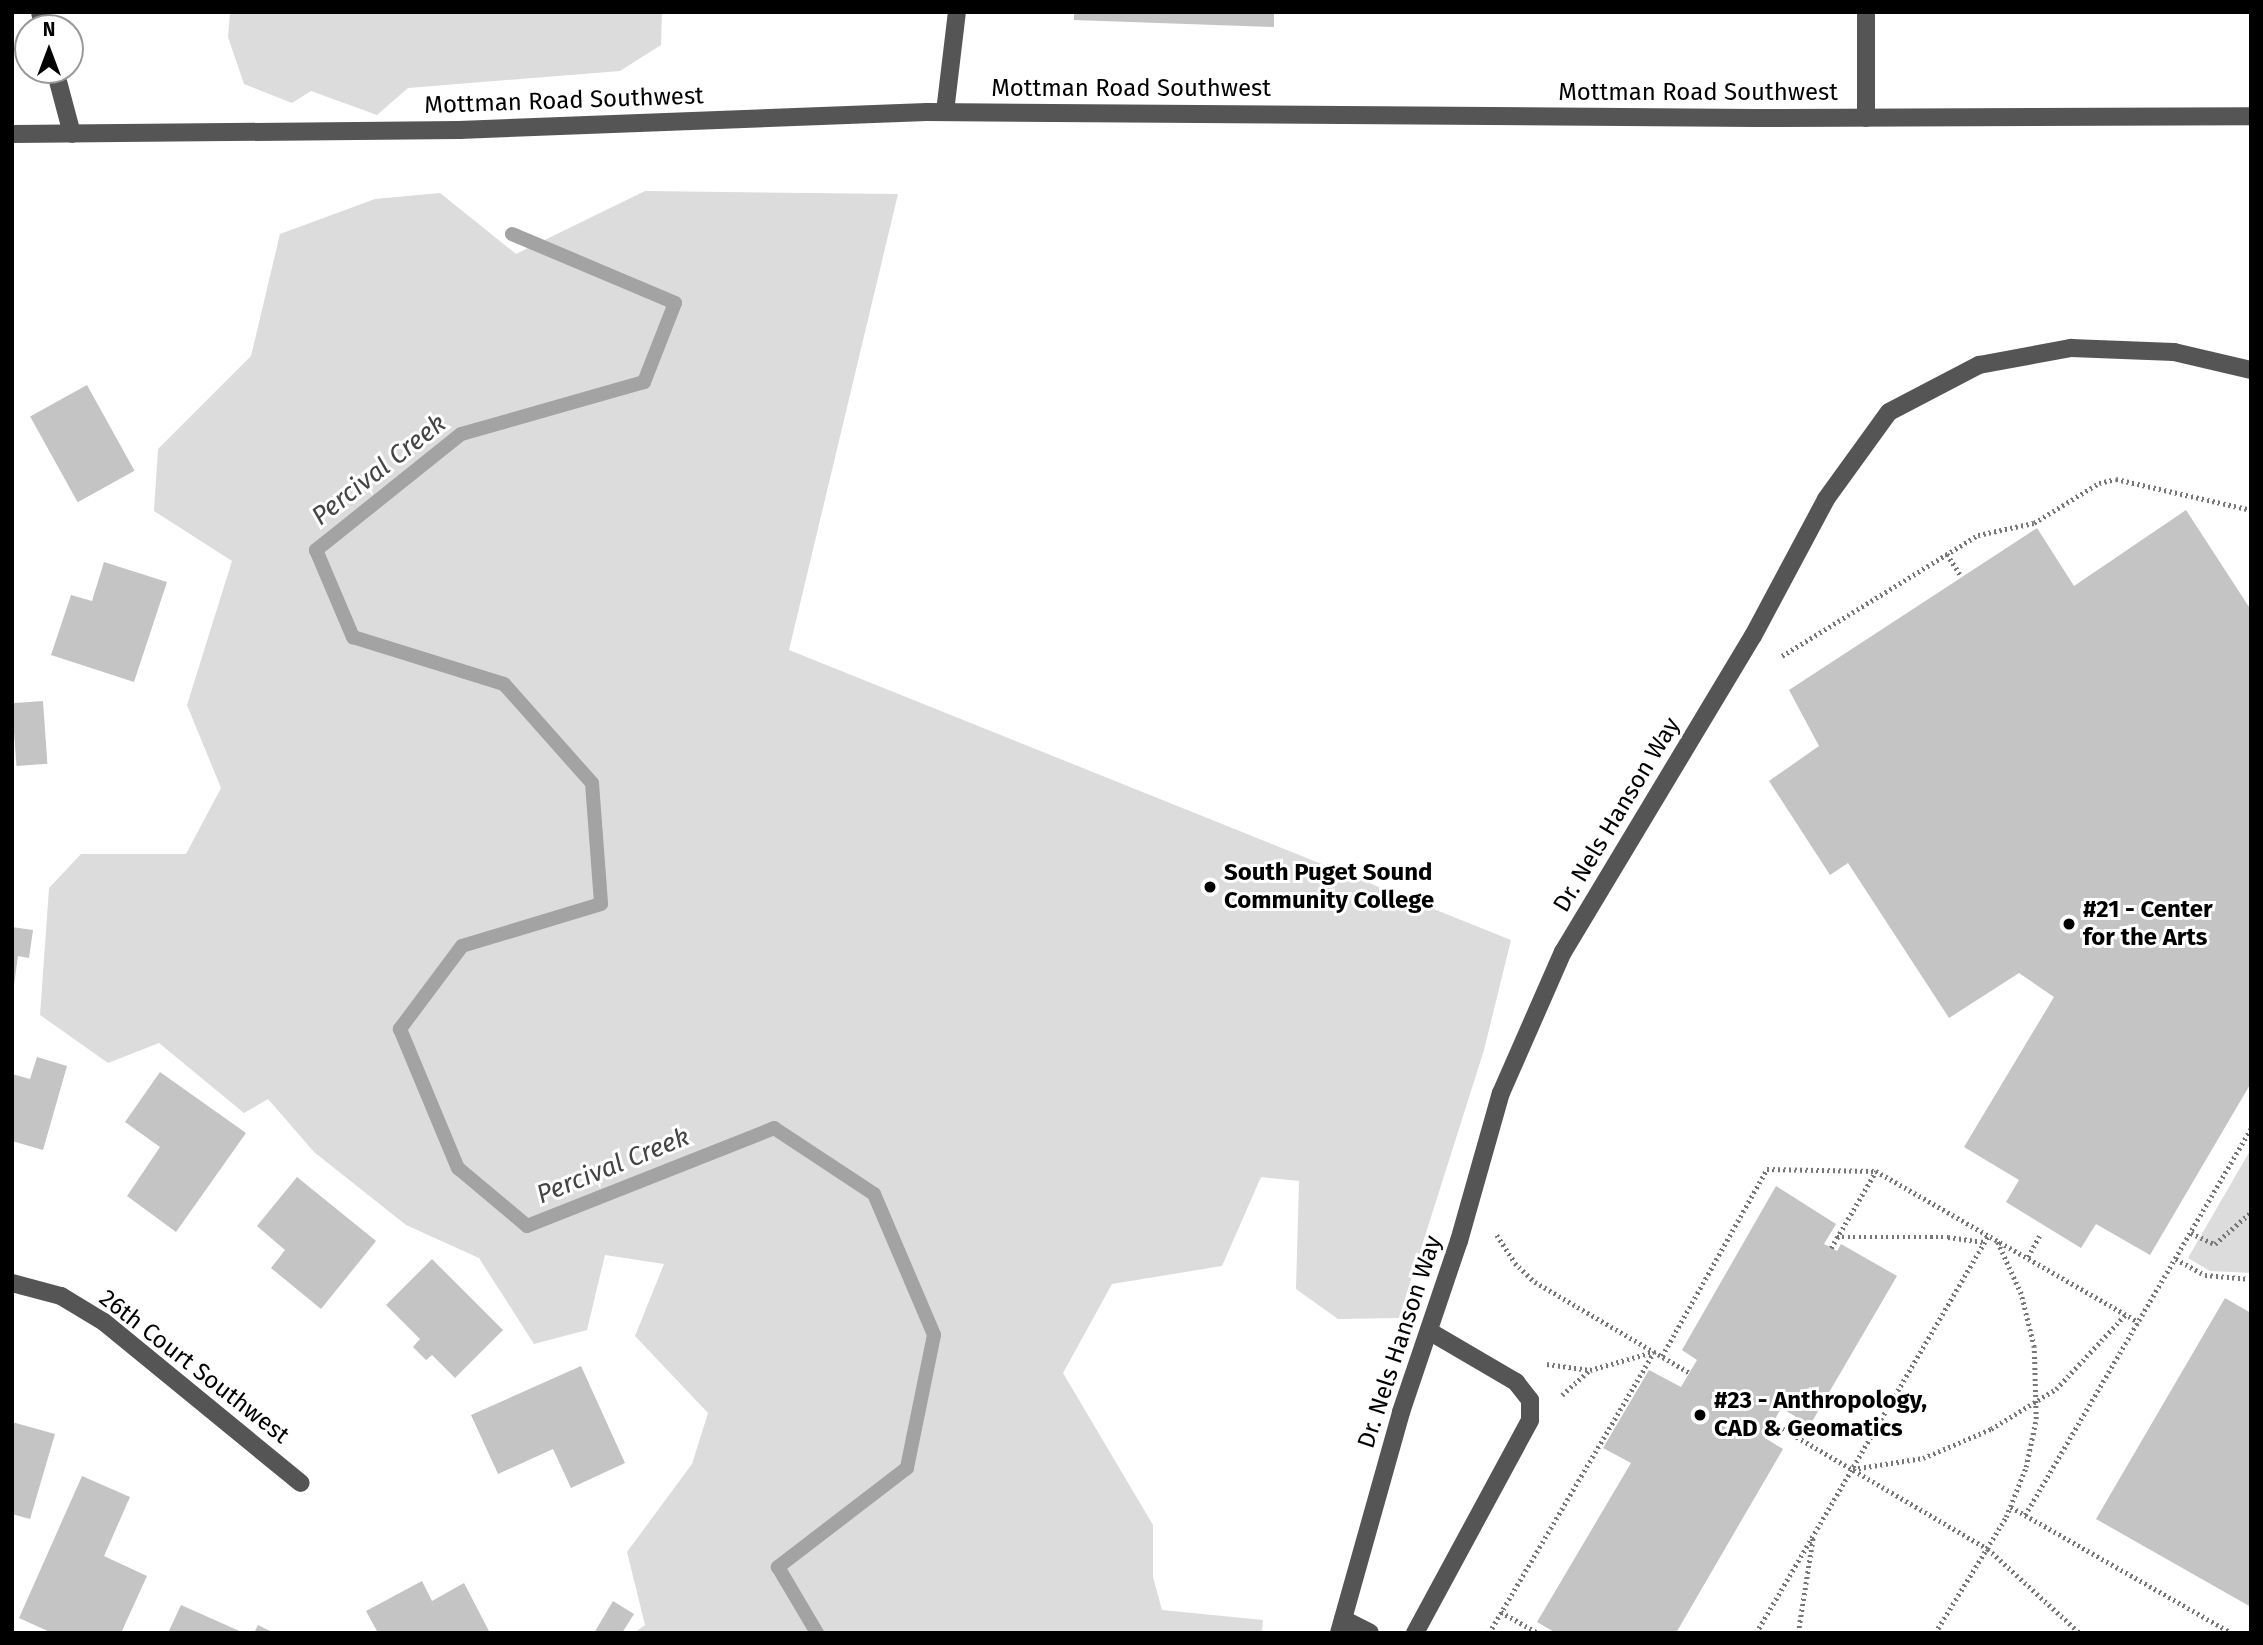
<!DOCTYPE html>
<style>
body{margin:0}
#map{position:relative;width:2263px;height:1645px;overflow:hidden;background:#fff;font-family:"Fira Sans",sans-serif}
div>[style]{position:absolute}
.green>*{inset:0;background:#dcdcdc}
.stream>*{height:14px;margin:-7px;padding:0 7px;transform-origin:7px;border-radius:7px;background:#a3a3a3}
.building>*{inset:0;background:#c4c4c4;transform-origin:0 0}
.path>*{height:4.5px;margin-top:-2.25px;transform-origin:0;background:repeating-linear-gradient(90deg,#777 0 2px,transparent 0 5.5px)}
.minor>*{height:18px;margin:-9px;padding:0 9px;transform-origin:9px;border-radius:9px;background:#555}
.dots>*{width:19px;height:19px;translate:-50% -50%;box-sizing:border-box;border:4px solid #fff;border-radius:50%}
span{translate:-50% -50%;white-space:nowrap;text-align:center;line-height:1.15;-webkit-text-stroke:6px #fff;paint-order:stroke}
.street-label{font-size:24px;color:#000}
.poi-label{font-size:24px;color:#000;font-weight:700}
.left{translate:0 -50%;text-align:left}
.water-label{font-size:26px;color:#444;font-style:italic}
.frame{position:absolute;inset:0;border:14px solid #000;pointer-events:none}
.north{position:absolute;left:14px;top:14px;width:70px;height:70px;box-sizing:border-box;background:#fff;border:2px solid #999;border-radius:50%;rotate:0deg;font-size:19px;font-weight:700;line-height:28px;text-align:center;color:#000}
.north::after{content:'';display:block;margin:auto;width:24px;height:32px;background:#000;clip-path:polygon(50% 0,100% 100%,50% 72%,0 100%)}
</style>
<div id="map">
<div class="green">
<div style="clip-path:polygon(230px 12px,662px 12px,661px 45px,620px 71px,408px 88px,377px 115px,311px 91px,292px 103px,244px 84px,228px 37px)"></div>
<div style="clip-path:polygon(645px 191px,898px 194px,789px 650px,1511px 940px,1484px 1050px,1399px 1318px,1338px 1319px,1296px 1289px,1299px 1181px,1261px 1177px,1222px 1266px,1112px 1284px,1063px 1373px,1153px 1525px,1153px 1577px,1162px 1610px,1263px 1620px,1262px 1633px,634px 1633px,645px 1625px,627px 1552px,692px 1464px,708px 1413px,635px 1336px,664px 1264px,605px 1255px,587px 1330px,534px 1344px,479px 1258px,406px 1225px,314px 1152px,268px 1099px,244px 1113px,159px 1043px,108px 1063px,40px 1015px,49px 888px,81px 854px,186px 854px,221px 788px,187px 705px,232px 561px,154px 511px,158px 449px,251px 356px,280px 234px,375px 199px,440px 193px,516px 254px)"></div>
<div style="clip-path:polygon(2251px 1149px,2251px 1273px,2210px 1271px,2188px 1258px)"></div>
</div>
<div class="stream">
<div style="left:512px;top:234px;width:177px;rotate:22.9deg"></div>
<div style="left:675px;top:303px;width:85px;rotate:111.4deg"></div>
<div style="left:644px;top:382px;width:190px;rotate:164.1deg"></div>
<div style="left:461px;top:434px;width:186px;rotate:141.3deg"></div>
<div style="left:316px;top:550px;width:95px;rotate:67deg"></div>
<div style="left:353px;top:637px;width:158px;rotate:17.3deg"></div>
<div style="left:504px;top:684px;width:132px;rotate:48.4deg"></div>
<div style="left:592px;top:783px;width:121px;rotate:85.7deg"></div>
<div style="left:601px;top:904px;width:145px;rotate:163.2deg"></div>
<div style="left:462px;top:946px;width:104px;rotate:126.8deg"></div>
<div style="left:400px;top:1029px;width:151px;rotate:67.4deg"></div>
<div style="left:458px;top:1168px;width:90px;rotate:40deg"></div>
<div style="left:527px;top:1226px;width:266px;rotate:-21.6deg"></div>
<div style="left:774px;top:1128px;width:120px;rotate:33.4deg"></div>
<div style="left:874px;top:1194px;width:153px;rotate:66.9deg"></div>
<div style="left:934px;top:1335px;width:136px;rotate:101.5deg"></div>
<div style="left:907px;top:1468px;width:163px;rotate:142.5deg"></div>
<div style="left:778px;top:1567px;width:77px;rotate:59.4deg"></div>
</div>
<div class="building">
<div style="clip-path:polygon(1074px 12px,1274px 12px,1274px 27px,1074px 20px)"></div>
<div style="left:87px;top:385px;width:98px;height:65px;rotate:61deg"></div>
<div style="clip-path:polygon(2186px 510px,2251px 610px,2251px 1083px,2150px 1255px,2096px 1224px,2081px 1248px,2006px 1202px,2019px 1180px,1964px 1147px,2054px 997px,2019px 973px,1949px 1018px,1848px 863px,1830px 875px,1769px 781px,1819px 746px,1789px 690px,2037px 528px,2074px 586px)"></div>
<div style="clip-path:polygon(104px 562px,167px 582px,134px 682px,51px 655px,71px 595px,92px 601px)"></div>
<div style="left:43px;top:701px;width:63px;height:31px;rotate:86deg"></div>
<div style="clip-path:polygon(12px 927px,33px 930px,29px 958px,18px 956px,14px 985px)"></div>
<div style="clip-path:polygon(37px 1057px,67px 1066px,43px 1150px,12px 1141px,12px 1074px,30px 1079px)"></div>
<div style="clip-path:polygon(160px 1072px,246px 1133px,176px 1232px,127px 1196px,160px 1147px,125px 1122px)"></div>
<div style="clip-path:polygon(297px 1177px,376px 1241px,321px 1309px,271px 1268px,285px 1250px,257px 1226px)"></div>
<div style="clip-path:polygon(1776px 1186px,1836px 1224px,1824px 1244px,1837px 1251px,1841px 1244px,1897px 1276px,1810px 1425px,1781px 1408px,1765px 1438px,1783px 1449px,1676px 1633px,1556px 1633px,1537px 1622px,1631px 1463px,1603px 1448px,1649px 1370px,1681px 1387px,1697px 1360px,1682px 1350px)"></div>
<div style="clip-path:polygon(432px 1259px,503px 1330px,455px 1378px,432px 1355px,426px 1360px,413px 1347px,420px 1339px,386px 1305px)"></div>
<div style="clip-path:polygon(2225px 1298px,2251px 1313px,2251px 1607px,2096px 1519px)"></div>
<div style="clip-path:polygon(581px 1366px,625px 1463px,571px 1488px,553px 1449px,498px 1474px,471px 1415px)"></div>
<div style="clip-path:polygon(12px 1422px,55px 1434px,30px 1519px,12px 1514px)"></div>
<div style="clip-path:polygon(82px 1476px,130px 1497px,104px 1556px,147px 1576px,121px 1633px,52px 1633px,19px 1618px)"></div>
<div style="clip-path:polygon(422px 1581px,432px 1601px,464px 1583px,490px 1633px,378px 1633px,366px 1611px)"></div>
<div style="clip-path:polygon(613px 1601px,634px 1614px,622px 1633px,594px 1633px)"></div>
<div style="clip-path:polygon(181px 1605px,244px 1633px,168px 1633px)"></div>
<div style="clip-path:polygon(258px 1625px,274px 1633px,254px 1633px)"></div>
</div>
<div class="path">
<div style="left:1947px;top:554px;width:27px;rotate:57deg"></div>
<div style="left:1782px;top:656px;width:230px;rotate:-31.7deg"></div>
<div style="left:1978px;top:535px;width:57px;rotate:-12.1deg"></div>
<div style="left:2034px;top:523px;width:76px;rotate:-31.6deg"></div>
<div style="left:2099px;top:483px;width:17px;rotate:-13deg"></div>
<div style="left:2116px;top:479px;width:139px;rotate:12.9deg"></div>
<div style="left:2191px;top:1233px;width:26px;rotate:25deg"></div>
<div style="left:2215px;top:1244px;width:48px;rotate:-41.6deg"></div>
<div style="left:1497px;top:1235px;width:33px;rotate:57deg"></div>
<div style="left:1515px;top:1263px;width:28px;rotate:44deg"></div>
<div style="left:1535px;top:1282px;width:180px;rotate:30.4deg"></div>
<div style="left:1837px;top:1237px;width:111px"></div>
<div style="left:1948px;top:1237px;width:36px;rotate:8deg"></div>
<div style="left:1831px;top:1248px;width:89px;rotate:-59.7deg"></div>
<div style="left:2028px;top:1257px;width:24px;rotate:-62deg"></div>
<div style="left:2176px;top:1259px;width:33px;rotate:29deg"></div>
<div style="left:2205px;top:1275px;width:46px;rotate:5deg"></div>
<div style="left:1662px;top:1356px;width:214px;rotate:-60.7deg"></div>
<div style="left:1767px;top:1169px;width:109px;rotate:1.1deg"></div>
<div style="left:1876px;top:1171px;width:303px;rotate:29.9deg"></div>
<div style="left:1547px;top:1364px;width:43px;rotate:7.9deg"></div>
<div style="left:1562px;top:1395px;width:38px;rotate:-42deg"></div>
<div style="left:1590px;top:1370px;width:66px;rotate:-15.9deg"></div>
<div style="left:1773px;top:1423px;width:249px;rotate:30.4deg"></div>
<div style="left:1988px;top:1549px;width:125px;rotate:42.4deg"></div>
<div style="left:1853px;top:1469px;width:71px;rotate:-8.9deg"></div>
<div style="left:1923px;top:1458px;width:74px;rotate:-23.1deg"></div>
<div style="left:1991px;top:1429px;width:76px;rotate:-31.6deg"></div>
<div style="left:2056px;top:1389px;width:103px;rotate:-47deg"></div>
<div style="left:2011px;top:1507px;width:254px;rotate:29.7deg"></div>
<div style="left:2025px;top:1515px;width:447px;rotate:-59.7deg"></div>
<div style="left:1501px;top:1612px;width:43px;rotate:29.6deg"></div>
<div style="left:1489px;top:1633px;width:326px;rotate:-59.6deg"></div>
<div style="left:1756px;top:1633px;width:462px;rotate:-59.7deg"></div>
<div style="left:1798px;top:1633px;width:97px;rotate:-81.1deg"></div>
<div style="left:1935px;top:1633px;width:136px;rotate:-58.5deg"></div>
<div style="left:2006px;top:1517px;width:54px;rotate:-68.2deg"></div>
<div style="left:2026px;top:1467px;width:49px;rotate:-78.2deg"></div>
<div style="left:2036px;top:1419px;width:72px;rotate:-91.6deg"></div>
<div style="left:2034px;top:1347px;width:55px;rotate:-103.8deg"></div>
<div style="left:2021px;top:1294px;width:60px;rotate:-114.4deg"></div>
</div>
<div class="minor">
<div style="left:40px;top:12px;width:16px;rotate:76deg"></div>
<div style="left:55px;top:70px;width:66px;rotate:75.1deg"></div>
<div style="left:945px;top:112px;width:101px;rotate:-83.2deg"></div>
<div style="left:1866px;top:118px;width:106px;rotate:-90deg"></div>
<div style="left:12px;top:134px;width:447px;rotate:-0.5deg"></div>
<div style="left:459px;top:130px;width:468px;rotate:-2.2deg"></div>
<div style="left:927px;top:112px;width:829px;rotate:0.41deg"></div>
<div style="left:1756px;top:118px;width:495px;rotate:-0.2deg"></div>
<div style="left:12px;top:1283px;width:51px;rotate:14.9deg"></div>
<div style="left:61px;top:1296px;width:50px;rotate:31.2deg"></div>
<div style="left:104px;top:1322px;width:254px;rotate:39.3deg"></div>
<div style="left:1343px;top:1619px;width:30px;rotate:27deg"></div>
<div style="left:1339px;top:1633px;width:230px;rotate:-74.3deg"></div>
<div style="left:1401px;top:1412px;width:181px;rotate:-71.3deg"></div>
<div style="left:1459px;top:1241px;width:154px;rotate:-74.2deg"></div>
<div style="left:1501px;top:1093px;width:154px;rotate:-66.3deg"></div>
<div style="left:1563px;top:952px;width:369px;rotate:-59deg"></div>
<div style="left:1753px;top:636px;width:155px;rotate:-61.9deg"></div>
<div style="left:1826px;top:499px;width:107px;rotate:-54.1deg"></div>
<div style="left:1889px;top:412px;width:102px;rotate:-27.6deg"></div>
<div style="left:1979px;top:365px;width:94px;rotate:-10.5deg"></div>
<div style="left:2071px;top:348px;width:103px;rotate:2.2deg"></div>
<div style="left:2174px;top:352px;width:79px;rotate:13.2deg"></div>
<div style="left:1415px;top:1633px;width:242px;rotate:-61.6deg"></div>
<div style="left:1530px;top:1420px;width:20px;rotate:-90deg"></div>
<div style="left:1530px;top:1400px;width:23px;rotate:-128deg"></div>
<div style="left:1516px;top:1382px;width:101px;rotate:-149.6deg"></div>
</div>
<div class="dots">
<div style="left:1210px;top:887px;background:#000"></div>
<div style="left:2069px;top:924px;background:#000"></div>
<div style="left:1700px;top:1415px;background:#000"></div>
</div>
<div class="street-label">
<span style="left:1131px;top:89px">Mottman Road Southwest</span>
<span style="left:1698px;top:93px">Mottman Road Southwest</span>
<span style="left:564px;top:101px;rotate:-2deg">Mottman Road Southwest</span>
<span style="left:1617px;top:815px;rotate:-59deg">Dr. Nels Hanson Way</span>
<span style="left:1400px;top:1342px;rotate:-72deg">Dr. Nels Hanson Way</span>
<span style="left:194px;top:1367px;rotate:38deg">26th Court Southwest</span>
</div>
<div class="poi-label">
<span class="left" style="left:1224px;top:887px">South Puget Sound<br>Community College</span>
<span class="left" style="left:2083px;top:924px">#21 - Center<br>for the Arts</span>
<span class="left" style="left:1714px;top:1415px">#23 - Anthropology,<br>CAD &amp; Geomatics</span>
</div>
<div class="water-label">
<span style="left:379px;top:470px;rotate:-38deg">Percival Creek</span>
<span style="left:613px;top:1166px;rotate:-22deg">Percival Creek</span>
</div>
<div class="frame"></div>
<div class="north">N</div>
</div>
